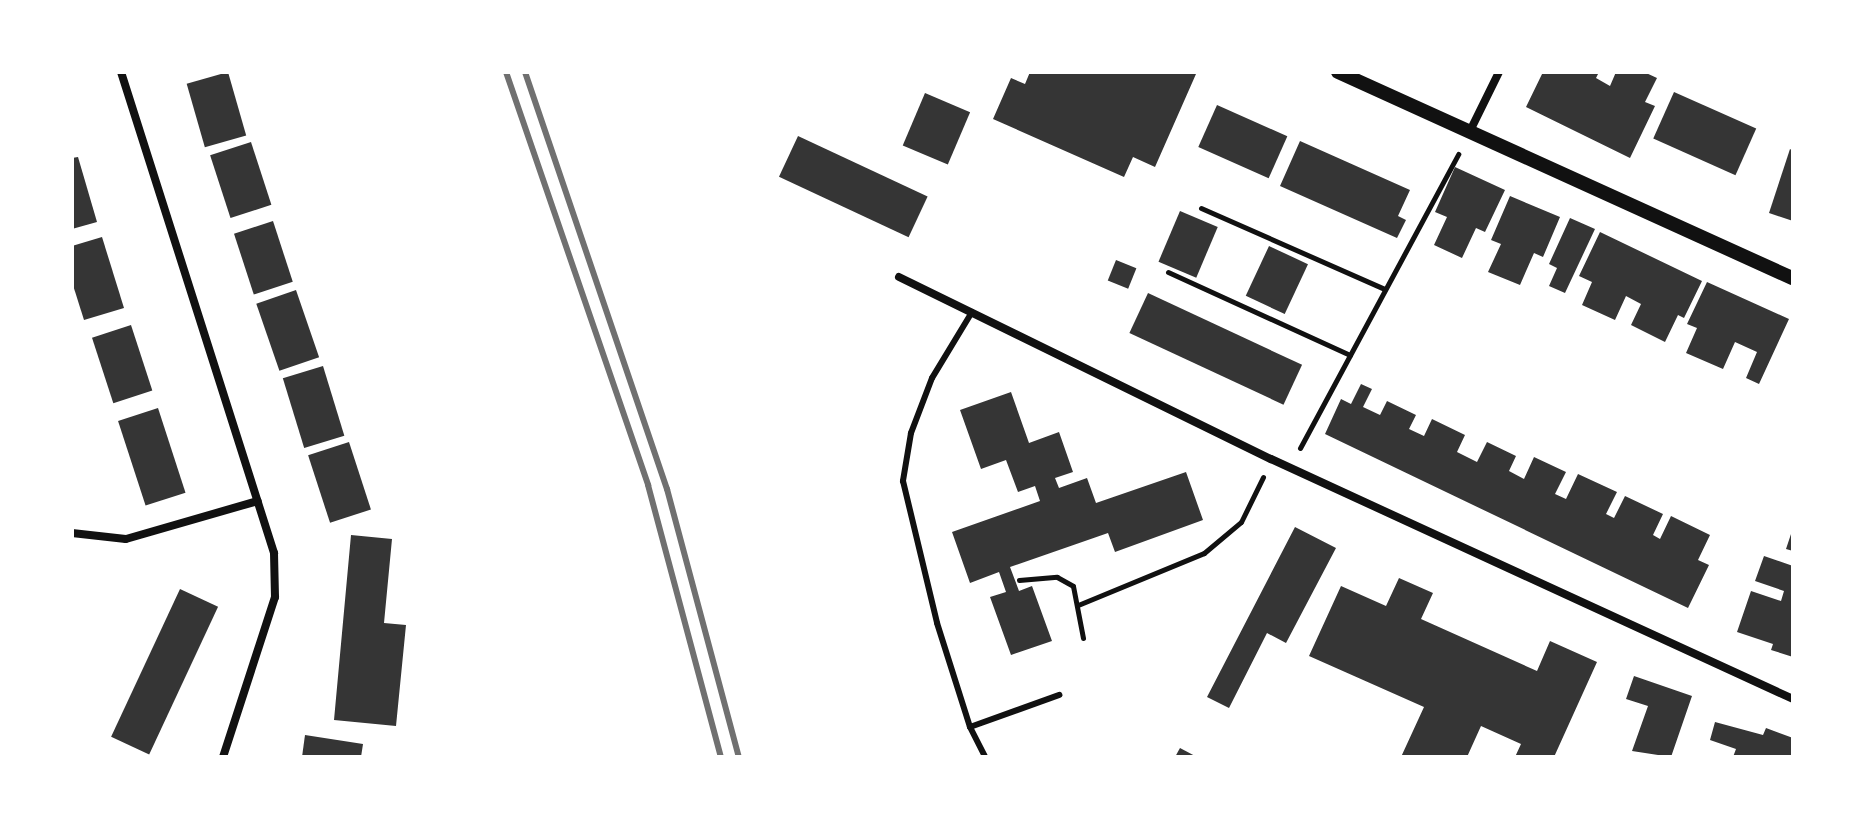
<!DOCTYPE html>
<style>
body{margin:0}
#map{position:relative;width:1865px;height:829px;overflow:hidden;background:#fff;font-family:"Zilla Slab",serif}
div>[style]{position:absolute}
.building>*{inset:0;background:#353535;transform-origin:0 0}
.path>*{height:5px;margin:-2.5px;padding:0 2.5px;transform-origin:2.5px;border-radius:2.5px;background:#111}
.service>*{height:6px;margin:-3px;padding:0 3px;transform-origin:3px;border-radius:3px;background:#111}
.minor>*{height:8px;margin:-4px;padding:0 4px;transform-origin:4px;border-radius:4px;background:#111}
.tertiary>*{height:14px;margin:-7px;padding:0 7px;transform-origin:7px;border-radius:7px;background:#111}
.rail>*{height:6px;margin:-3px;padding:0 3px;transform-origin:3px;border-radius:3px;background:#707070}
span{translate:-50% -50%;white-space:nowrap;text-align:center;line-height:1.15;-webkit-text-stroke:6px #fff;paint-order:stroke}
.frame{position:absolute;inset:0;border:74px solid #fff;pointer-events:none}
</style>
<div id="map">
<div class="building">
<div style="left:228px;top:72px;width:66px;height:43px;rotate:74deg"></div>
<div style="clip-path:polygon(1030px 72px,1190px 72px,1196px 74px,1155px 167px,1133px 157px,1124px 177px,993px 119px,1011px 78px,1025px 84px)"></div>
<div style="clip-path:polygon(1543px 72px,1599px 72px,1596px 78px,1610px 86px,1616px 72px,1644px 72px,1657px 78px,1645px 102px,1655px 106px,1630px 158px,1526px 107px)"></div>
<div style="left:1674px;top:92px;width:90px;height:51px;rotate:24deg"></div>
<div style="left:925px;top:93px;width:49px;height:57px;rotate:23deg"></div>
<div style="left:1217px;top:105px;width:77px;height:46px;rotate:24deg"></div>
<div style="left:798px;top:136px;width:143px;height:45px;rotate:25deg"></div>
<div style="clip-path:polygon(1300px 141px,1410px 190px,1398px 216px,1406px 220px,1397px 238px,1280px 186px)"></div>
<div style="left:251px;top:142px;width:66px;height:43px;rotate:72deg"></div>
<div style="clip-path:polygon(1790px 149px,1793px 151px,1793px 221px,1769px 213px)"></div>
<div style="clip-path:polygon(78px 157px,97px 222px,72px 229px,72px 158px)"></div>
<div style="clip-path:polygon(1455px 167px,1505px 190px,1485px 232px,1476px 228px,1462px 258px,1434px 245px,1447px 217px,1435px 212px)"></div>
<div style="clip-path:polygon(1510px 196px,1560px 217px,1543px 257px,1534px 253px,1520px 285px,1488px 272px,1501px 244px,1491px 240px)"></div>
<div style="left:1180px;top:211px;width:41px;height:55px;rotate:23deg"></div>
<div style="clip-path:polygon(1570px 218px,1595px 229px,1565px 293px,1549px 286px,1557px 268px,1549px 264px)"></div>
<div style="left:273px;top:221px;width:64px;height:41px;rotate:72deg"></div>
<div style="clip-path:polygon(1600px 232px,1702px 281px,1684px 318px,1678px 315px,1665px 342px,1631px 325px,1641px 304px,1626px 296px,1615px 320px,1582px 305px,1592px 282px,1579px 276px)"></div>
<div style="clip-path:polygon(102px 237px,124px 308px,84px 320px,72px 282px,72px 246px)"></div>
<div style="left:1269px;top:246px;width:43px;height:55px;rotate:25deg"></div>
<div style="left:1116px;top:260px;width:22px;height:22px;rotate:22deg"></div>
<div style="clip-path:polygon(1707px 282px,1789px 319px,1759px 384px,1746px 378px,1757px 352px,1735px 342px,1723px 369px,1686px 353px,1697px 328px,1687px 324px)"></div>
<div style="left:296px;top:290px;width:71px;height:42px;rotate:71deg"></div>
<div style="left:1148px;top:293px;width:170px;height:44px;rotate:25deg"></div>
<div style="left:131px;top:325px;width:69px;height:41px;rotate:72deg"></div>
<div style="left:323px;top:366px;width:73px;height:42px;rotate:73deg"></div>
<div style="clip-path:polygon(1361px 384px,1372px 389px,1363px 407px,1380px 415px,1387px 401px,1416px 415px,1409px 429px,1424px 436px,1432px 419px,1465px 435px,1457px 452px,1477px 462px,1487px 442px,1516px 456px,1509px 471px,1524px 479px,1534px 457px,1566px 472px,1555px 494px,1566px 499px,1578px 474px,1617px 492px,1606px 514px,1614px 518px,1625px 496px,1663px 514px,1653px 535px,1660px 539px,1671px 516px,1710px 535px,1698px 560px,1709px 565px,1688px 608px,1325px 434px,1341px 399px,1351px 404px)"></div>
<div style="clip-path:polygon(1011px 392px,1029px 443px,1059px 432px,1073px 472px,1055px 478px,1059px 488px,1087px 478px,1096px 503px,1186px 472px,1203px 520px,1115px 552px,1108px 533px,1010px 567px,1019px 591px,1032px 586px,1052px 641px,1011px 655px,990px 597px,1006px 592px,999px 572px,970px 583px,952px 532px,1040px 501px,1035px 486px,1018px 492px,1006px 460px,981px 469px,960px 410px)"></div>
<div style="left:158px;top:408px;width:89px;height:42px;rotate:72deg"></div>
<div style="left:349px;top:442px;width:71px;height:43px;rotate:72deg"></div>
<div style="clip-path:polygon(1295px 527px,1336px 548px,1286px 643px,1267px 633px,1229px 708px,1207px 697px)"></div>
<div style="clip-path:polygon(1792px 531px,1793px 531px,1793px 551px,1786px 549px)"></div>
<div style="clip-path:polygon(351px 535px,392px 539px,384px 623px,406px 625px,396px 726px,334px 720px)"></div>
<div style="clip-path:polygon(1764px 556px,1793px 566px,1793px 657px,1771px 650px,1773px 644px,1737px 632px,1751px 591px,1781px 601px,1784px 591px,1755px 581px)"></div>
<div style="clip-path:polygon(1399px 578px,1433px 593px,1421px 619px,1537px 671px,1550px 641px,1597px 662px,1554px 757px,1515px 757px,1521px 744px,1481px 726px,1467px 757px,1401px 757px,1424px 707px,1309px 656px,1341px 586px,1386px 606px)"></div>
<div style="left:180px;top:589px;width:42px;height:163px;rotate:25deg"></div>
<div style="clip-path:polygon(1634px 676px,1692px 696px,1671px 757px,1632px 751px,1648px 706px,1626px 699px)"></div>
<div style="clip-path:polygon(1715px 722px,1763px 735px,1766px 728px,1793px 738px,1793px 757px,1733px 757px,1736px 749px,1710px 740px)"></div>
<div style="clip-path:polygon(305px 735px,363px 744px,361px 757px,302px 757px)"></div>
<div style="clip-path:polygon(1180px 748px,1197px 757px,1175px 757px)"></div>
</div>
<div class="path">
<div style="left:1201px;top:208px;width:201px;rotate:23.8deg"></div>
<div style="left:1168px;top:272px;width:200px;rotate:24.5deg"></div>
<div style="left:1300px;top:448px;width:334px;rotate:-61.7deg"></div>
<div style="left:1019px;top:580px;width:38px;rotate:-5deg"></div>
<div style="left:1057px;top:577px;width:18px;rotate:29deg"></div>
<div style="left:1073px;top:586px;width:53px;rotate:79.1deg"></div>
<div style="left:1078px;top:605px;width:136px;rotate:-22.4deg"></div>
<div style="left:1204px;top:553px;width:48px;rotate:-40deg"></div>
<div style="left:1241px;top:522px;width:50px;rotate:-63.9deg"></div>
</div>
<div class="service">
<div style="left:972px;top:312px;width:77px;rotate:121.2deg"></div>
<div style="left:932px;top:378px;width:59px;rotate:110.9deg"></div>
<div style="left:911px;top:433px;width:49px;rotate:99.5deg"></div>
<div style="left:903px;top:481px;width:146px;rotate:76.5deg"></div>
<div style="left:937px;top:623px;width:109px;rotate:72.4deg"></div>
<div style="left:970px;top:727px;width:95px;rotate:-19.8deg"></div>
<div style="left:970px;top:727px;width:34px;rotate:63deg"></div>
</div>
<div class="minor">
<div style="left:121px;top:72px;width:505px;rotate:72.35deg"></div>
<div style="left:274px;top:553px;width:44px;rotate:88.7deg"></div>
<div style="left:275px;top:597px;width:168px;rotate:108deg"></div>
<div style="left:1470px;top:131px;width:66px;rotate:-63.8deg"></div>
<div style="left:899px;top:277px;width:414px;rotate:26.1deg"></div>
<div style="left:1271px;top:459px;width:575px;rotate:24.69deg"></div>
<div style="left:72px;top:533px;width:54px;rotate:6.3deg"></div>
<div style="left:126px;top:539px;width:137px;rotate:-16.1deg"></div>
</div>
<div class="tertiary">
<div style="left:1338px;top:72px;width:499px;rotate:24.4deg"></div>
</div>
<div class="rail">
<div style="left:506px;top:72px;width:437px;rotate:71deg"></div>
<div style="left:648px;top:485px;width:282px;rotate:75deg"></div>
<div style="left:525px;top:72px;width:441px;rotate:71.2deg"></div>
<div style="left:667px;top:489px;width:278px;rotate:75deg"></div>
</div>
<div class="frame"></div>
</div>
